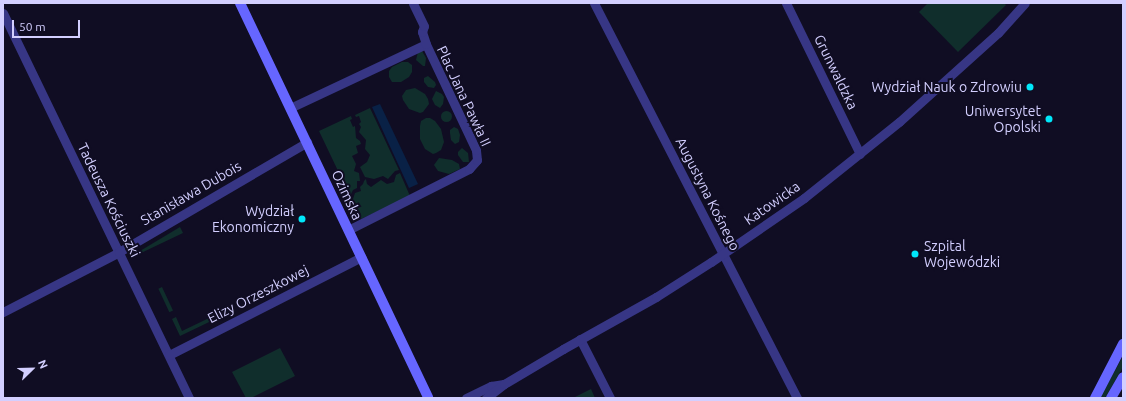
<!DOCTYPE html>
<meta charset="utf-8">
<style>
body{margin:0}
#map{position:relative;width:1126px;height:401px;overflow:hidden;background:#100d23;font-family:Ubuntu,sans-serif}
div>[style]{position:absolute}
.green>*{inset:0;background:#102e2c;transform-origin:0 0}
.round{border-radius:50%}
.water>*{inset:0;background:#092146}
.street>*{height:9px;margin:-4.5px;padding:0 4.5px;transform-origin:4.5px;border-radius:4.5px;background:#373685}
.secondary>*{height:10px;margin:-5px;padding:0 5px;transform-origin:5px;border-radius:5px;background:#66f}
.dots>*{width:11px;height:11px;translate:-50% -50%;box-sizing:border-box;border:2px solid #100d23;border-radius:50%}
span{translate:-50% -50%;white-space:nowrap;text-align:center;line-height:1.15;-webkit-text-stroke:4px #100d23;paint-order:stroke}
.street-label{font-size:14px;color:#d3cfff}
.poi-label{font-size:14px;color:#d3cfff}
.right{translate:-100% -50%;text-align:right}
.left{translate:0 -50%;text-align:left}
.frame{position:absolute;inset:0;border:4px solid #d3cfff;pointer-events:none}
.north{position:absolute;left:12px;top:349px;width:40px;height:40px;-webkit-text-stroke:3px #100d23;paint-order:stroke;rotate:67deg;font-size:11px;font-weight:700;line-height:16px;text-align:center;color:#d3cfff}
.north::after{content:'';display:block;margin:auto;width:14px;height:18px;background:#d3cfff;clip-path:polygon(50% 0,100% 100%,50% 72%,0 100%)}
.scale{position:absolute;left:12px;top:20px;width:68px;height:18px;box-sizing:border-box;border:2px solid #d3cfff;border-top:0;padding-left:5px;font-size:12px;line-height:14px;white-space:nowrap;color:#d3cfff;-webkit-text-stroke:3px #100d23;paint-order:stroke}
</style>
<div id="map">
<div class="green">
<div style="clip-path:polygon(928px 3px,1004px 3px,1006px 5px,958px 52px,919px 12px)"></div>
<div style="clip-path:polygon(422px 51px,426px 58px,425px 66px,423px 66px,416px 60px,418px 52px)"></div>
<div style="clip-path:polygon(402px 62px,408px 62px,412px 65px,412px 72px,409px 77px,401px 82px,392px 82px,389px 77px,389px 71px,392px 67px)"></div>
<div style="clip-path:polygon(428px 76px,435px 82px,436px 85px,434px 88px,428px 87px,424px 82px,424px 78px)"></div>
<div style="clip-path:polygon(415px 88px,425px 94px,428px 99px,429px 104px,423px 112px,420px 113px,409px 109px,403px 100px,402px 96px,406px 90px)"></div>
<div style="clip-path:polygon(436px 91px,442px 94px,444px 97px,443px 104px,440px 108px,435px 105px,432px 99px)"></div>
<div style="clip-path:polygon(370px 108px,399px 170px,395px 171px,388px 179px,383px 176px,374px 179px,365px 177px,360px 167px,367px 162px,370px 155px,365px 149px,366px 140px,359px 132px,361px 127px,359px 124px,361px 122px,359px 116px,356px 117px,355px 115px)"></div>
<div class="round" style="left:440.5px;top:110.5px;width:11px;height:11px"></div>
<div style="clip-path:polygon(351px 116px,352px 119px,350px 120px,353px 127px,355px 126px,356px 138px,360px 141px,361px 144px,356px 146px,358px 153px,352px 156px,356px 164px,354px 171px,359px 173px,360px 181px,357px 181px,357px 188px,353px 190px,350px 196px,319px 131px)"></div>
<div style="clip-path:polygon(426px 118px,430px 118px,435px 121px,441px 129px,444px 142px,441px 150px,436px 153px,433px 154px,425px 149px,420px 139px,420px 126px,421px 121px)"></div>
<div style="clip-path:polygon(454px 127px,458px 129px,460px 135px,459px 142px,455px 144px,451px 140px,450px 133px,450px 130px)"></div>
<div style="clip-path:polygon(462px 148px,468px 153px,469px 162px,463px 162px,458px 155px,458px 152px)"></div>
<div style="clip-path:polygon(439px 158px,452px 160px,459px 164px,460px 169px,449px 174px,438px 171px,434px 165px)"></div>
<div style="clip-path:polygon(400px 173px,410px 196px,361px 219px,352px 202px,355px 193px,361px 191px,360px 187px,363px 184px,364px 181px,366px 179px,367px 184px,371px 187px,381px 180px,387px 184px,394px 182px,396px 175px)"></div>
<div style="clip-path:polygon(180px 227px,183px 233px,141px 253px,140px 251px)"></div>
<div style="left:162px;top:287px;width:26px;height:4px;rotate:65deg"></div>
<div style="clip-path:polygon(228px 309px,230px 312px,180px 336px,172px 319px,176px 317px,182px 331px)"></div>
<div style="clip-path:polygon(280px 348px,295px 376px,251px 398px,246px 398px,232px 372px)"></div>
<div style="clip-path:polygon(1123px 356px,1123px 367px,1105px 398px,1100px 398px)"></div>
<div style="clip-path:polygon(591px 389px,595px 398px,573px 398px)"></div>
</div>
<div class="water">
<div style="clip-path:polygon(380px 104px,418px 184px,409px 188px,372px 107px)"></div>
</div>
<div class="street">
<div style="left:594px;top:3px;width:444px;rotate:62.8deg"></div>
<div style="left:786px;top:3px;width:168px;rotate:63.9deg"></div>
<div style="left:3px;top:13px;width:428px;rotate:64.2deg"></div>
<div style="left:290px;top:108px;width:150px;rotate:-25.2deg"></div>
<div style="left:348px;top:230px;width:136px;rotate:-26.8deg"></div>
<div style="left:469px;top:169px;width:12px;rotate:-48deg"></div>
<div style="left:477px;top:160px;width:10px;rotate:-96deg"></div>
<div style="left:476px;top:150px;width:117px;rotate:-115.3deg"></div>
<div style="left:426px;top:44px;width:13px;rotate:-108deg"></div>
<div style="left:422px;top:32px;width:6px;rotate:-72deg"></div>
<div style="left:424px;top:26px;width:25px;rotate:-116deg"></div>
<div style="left:3px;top:312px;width:131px;rotate:-27.3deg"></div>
<div style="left:119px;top:252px;width:218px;rotate:-30.3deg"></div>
<div style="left:580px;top:339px;width:66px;rotate:63deg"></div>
<div style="left:169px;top:355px;width:216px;rotate:-27deg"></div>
<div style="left:466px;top:398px;width:28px;rotate:-26deg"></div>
<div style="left:491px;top:386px;width:13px;rotate:-9deg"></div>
<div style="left:486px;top:398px;width:23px;rotate:-38deg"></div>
<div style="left:504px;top:384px;width:69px;rotate:-30.7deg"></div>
<div style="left:563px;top:349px;width:107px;rotate:-29.2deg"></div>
<div style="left:656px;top:297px;width:65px;rotate:-32.5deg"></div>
<div style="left:711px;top:262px;width:113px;rotate:-34.5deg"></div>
<div style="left:804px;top:198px;width:122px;rotate:-38.7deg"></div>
<div style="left:899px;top:122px;width:133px;rotate:-42deg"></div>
<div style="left:998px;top:33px;width:40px;rotate:-48deg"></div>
</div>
<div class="secondary">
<div style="left:240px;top:3px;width:437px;rotate:64.5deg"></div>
<div style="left:1095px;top:398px;width:61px;rotate:-62.6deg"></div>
<div style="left:1111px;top:398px;width:24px;rotate:-60deg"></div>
</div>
<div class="dots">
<div style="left:1030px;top:87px;background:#00e7fa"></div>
<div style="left:1049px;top:119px;background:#00e7fa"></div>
<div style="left:302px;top:219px;background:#00e7fa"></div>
<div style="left:915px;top:254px;background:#00e7fa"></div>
</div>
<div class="street-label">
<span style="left:836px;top:72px;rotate:64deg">Grunwaldzka</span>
<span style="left:464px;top:96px;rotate:65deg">Plac Jana Pawła II</span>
<span style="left:191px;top:193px;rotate:-30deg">Stanisława Dubois</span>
<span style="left:708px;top:194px;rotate:63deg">Augustyna Kośnego</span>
<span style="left:347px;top:195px;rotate:65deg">Ozimska</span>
<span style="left:109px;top:200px;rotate:64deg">Tadeusza Kościuszki</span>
<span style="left:772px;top:203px;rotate:-35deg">Katowicka</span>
<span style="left:258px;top:294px;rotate:-27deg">Elizy Orzeszkowej</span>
</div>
<div class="poi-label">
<span class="right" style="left:1022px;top:87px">Wydział Nauk o Zdrowiu</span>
<span class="right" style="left:1041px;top:119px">Uniwersytet<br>Opolski</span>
<span class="right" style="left:294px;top:219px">Wydział<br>Ekonomiczny</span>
<span class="left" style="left:924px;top:254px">Szpital<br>Wojewódzki</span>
</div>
<div class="frame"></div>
<div class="north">N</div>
<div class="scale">50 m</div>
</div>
